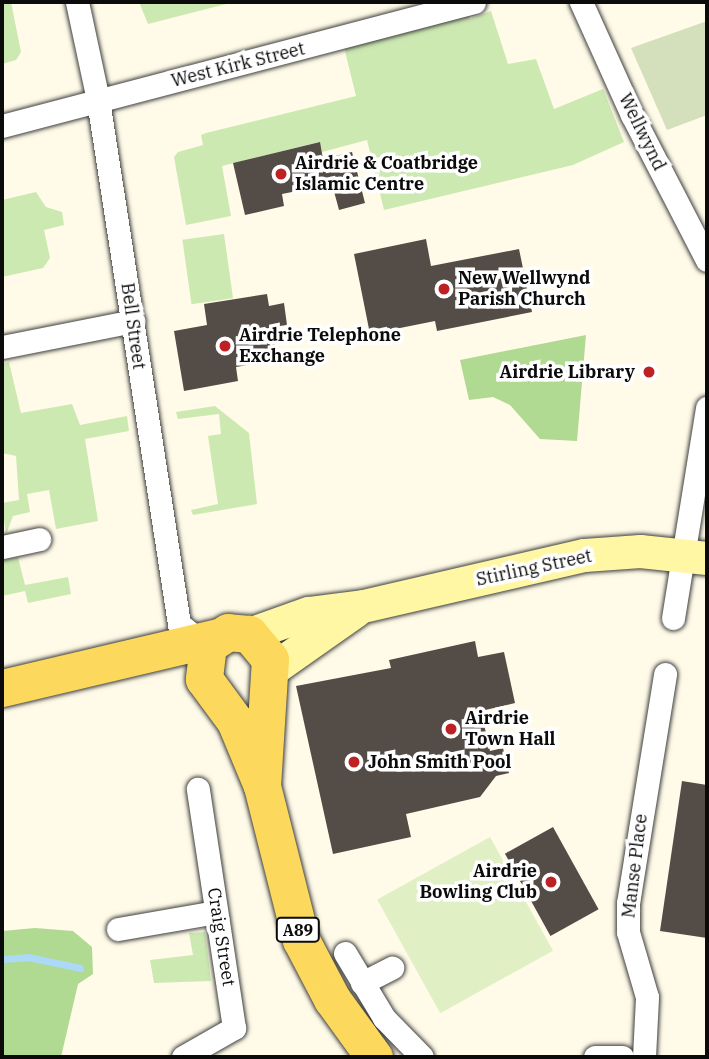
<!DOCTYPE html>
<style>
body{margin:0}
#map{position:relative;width:709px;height:1059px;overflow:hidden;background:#fffbe8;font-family:"IBM Plex Serif",serif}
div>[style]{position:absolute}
.green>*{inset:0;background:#cde9b2;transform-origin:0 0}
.forest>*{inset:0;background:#b0da91}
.cemetery>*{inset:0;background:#d3e0bb}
.pitch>*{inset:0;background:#e0f0c4;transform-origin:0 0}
.stream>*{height:7px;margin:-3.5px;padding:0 3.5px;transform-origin:3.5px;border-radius:3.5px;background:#acd9f7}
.building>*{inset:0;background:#534c47;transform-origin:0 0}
.roads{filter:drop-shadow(0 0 2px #3e3e3e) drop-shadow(0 0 2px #3e3e3e)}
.street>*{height:23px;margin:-11.5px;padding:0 11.5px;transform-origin:11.5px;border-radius:11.5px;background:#fff}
.secondary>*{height:33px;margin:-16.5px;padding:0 16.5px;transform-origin:16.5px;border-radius:16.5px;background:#fff7a3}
.primary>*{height:37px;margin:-18.5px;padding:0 18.5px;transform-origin:18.5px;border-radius:18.5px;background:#fcd95c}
.dots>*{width:19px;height:19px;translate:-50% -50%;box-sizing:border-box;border:4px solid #fff;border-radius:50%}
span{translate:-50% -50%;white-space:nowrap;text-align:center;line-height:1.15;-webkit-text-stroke:7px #fff;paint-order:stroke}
.shield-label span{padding:2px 5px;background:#fff;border:2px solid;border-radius:5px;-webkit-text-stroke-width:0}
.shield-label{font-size:16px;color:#0b0b0b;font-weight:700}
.street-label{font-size:18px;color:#0b0b0b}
.poi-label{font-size:18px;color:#0b0b0b;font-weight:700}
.left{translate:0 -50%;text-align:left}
.right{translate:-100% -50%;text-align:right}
.frame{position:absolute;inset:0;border:4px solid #0b0b0b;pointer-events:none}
</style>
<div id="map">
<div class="green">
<div style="clip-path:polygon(2px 2px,11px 2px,21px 52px,16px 60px,2px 64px)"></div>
<div style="clip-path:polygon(139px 2px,234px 2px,148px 24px)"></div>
<div style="clip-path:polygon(465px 5px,470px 19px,491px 11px,508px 64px,536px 59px,554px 109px,603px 89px,624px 142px,573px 165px,384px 210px,367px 140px,322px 152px,319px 142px,222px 166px,231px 216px,186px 225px,174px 157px,178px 152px,203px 145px,201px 135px,206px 133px,356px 96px,342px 39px)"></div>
<div style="clip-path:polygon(36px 192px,46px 207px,62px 212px,64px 225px,44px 230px,50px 258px,43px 268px,2px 277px,2px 200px)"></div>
<div style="left:224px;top:234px;width:65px;height:42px;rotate:82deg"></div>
<div style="clip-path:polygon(9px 362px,21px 413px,72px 404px,80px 425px,127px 416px,129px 431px,85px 439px,98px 521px,56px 529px,49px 490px,27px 494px,30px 512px,13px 516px,6px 535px,2px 503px,19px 500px,16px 456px,2px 453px,2px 364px)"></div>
<div style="clip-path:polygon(215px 406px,249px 433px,257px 504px,193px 515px,191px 510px,218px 504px,208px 436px,221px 434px,219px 414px,178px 419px,176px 412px)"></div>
<div style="clip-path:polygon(18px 557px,25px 585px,68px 577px,71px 594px,28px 603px,25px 591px,2px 596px,2px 561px)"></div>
<div style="clip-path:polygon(205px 932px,211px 981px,154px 983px,150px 960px,193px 955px,189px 933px)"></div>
</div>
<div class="forest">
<div style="clip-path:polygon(586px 335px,577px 441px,540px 439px,510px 405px,493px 397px,469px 400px,460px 360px)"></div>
<div style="clip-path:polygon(35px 928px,73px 931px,92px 947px,93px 974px,78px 984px,61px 1057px,2px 1057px,2px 931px)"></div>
</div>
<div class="cemetery">
<div style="clip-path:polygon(707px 21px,707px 115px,667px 130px,631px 48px)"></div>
</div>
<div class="pitch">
<div style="left:490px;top:837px;width:130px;height:129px;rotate:61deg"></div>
</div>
<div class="stream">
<div style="left:2px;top:959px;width:26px;rotate:-4deg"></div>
<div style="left:28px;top:957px;width:53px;rotate:11.9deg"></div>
</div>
<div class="building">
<div style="clip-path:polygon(320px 142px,323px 159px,352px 152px,365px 203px,339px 210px,332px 184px,282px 194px,284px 206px,245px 215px,233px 163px)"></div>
<div style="clip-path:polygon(426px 239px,431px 266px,519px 249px,532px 312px,437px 331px,435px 321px,370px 334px,354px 254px)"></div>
<div style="clip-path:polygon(267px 294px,269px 306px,284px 303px,287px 325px,272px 327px,277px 360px,236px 367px,238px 381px,184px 391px,174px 331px,207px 325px,204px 304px)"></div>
<div style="clip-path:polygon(475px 641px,478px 657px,504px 652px,515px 703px,481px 711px,490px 751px,503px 748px,509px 773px,496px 776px,480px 797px,406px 814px,411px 837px,333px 854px,296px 686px,391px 668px,389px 660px)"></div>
<div style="clip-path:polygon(682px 781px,707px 785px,707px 938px,660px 931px)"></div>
<div style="left:553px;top:827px;width:94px;height:55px;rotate:61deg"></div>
</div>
<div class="roads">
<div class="street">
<div style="left:77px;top:2px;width:100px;rotate:77.9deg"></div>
<div style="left:98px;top:100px;width:530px;rotate:81.21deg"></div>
<div style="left:179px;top:624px;width:27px;rotate:39deg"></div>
<div style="left:581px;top:2px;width:124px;rotate:65.7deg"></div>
<div style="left:632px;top:115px;width:163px;rotate:62.7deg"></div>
<div style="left:2px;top:126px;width:488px;rotate:-14.7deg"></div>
<div style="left:2px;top:347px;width:134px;rotate:-11.2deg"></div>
<div style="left:2px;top:547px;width:38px;rotate:-12deg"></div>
<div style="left:673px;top:618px;width:213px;rotate:-80.8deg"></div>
<div style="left:118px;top:929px;width:99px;rotate:-9.8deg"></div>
<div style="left:345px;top:953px;width:76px;rotate:59deg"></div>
<div style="left:384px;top:1018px;width:54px;rotate:45.7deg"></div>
<div style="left:362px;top:983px;width:34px;rotate:-27deg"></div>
<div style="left:183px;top:1057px;width:59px;rotate:-29.6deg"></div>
<div style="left:234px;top:1028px;width:242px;rotate:-98.6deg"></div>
<div style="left:595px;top:1057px;width:27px"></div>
<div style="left:644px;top:1057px;width:60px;rotate:-87.1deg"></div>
<div style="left:647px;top:997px;width:68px;rotate:-106.3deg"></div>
<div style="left:628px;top:932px;width:29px;rotate:-90deg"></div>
<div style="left:628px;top:903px;width:232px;rotate:-80.8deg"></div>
</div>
<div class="secondary">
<div style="left:249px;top:634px;width:63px;rotate:-19.6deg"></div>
<div style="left:308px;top:613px;width:55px;rotate:-7.3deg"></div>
<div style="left:363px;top:606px;width:227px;rotate:-13deg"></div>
<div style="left:584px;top:555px;width:56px;rotate:-4.1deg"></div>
<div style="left:640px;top:551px;width:67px;rotate:6deg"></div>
<div style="left:271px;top:670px;width:103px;rotate:-35.1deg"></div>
</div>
<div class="primary">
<div style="left:2px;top:688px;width:221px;rotate:-13.3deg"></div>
<div style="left:262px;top:786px;width:127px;rotate:-86.4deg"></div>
<div style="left:270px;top:659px;width:33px;rotate:-130deg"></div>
<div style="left:249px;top:634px;width:21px;rotate:-175deg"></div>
<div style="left:228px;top:632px;width:24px;rotate:147deg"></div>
<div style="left:208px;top:645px;width:34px;rotate:97deg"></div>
<div style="left:204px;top:679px;width:52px;rotate:53.6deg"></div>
<div style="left:235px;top:721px;width:70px;rotate:67.4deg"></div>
<div style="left:262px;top:786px;width:159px;rotate:75.8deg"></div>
<div style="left:301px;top:940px;width:67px;rotate:62.3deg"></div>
<div style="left:332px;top:999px;width:72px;rotate:54.1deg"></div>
</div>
</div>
<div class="dots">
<div style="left:281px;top:174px;background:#bd2124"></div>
<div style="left:444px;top:289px;background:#bd2124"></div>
<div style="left:225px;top:346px;background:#bd2124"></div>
<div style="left:649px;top:372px;background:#bd2124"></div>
<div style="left:451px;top:729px;background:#bd2124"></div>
<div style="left:354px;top:762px;background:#bd2124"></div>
<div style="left:551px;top:882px;background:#bd2124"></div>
</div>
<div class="shield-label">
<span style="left:298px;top:930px">A89</span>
</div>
<div class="street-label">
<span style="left:238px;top:65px;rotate:-14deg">West Kirk Street</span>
<span style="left:642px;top:132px;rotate:64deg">Wellwynd</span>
<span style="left:133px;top:326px;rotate:82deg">Bell Street</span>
<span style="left:534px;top:568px;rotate:-12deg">Stirling Street</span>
<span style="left:635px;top:866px;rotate:-83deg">Manse Place</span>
<span style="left:221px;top:937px;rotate:81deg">Craig Street</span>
</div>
<div class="poi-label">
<span class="left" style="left:295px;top:174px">Airdrie &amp; Coatbridge<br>Islamic Centre</span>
<span class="left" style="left:458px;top:289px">New Wellwynd<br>Parish Church</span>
<span class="left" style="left:239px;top:346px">Airdrie Telephone<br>Exchange</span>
<span class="right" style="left:635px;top:372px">Airdrie Library</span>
<span class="left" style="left:465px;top:729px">Airdrie<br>Town Hall</span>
<span class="left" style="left:368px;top:762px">John Smith Pool</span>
<span class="right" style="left:537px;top:882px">Airdrie<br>Bowling Club</span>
</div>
<div class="frame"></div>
</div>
